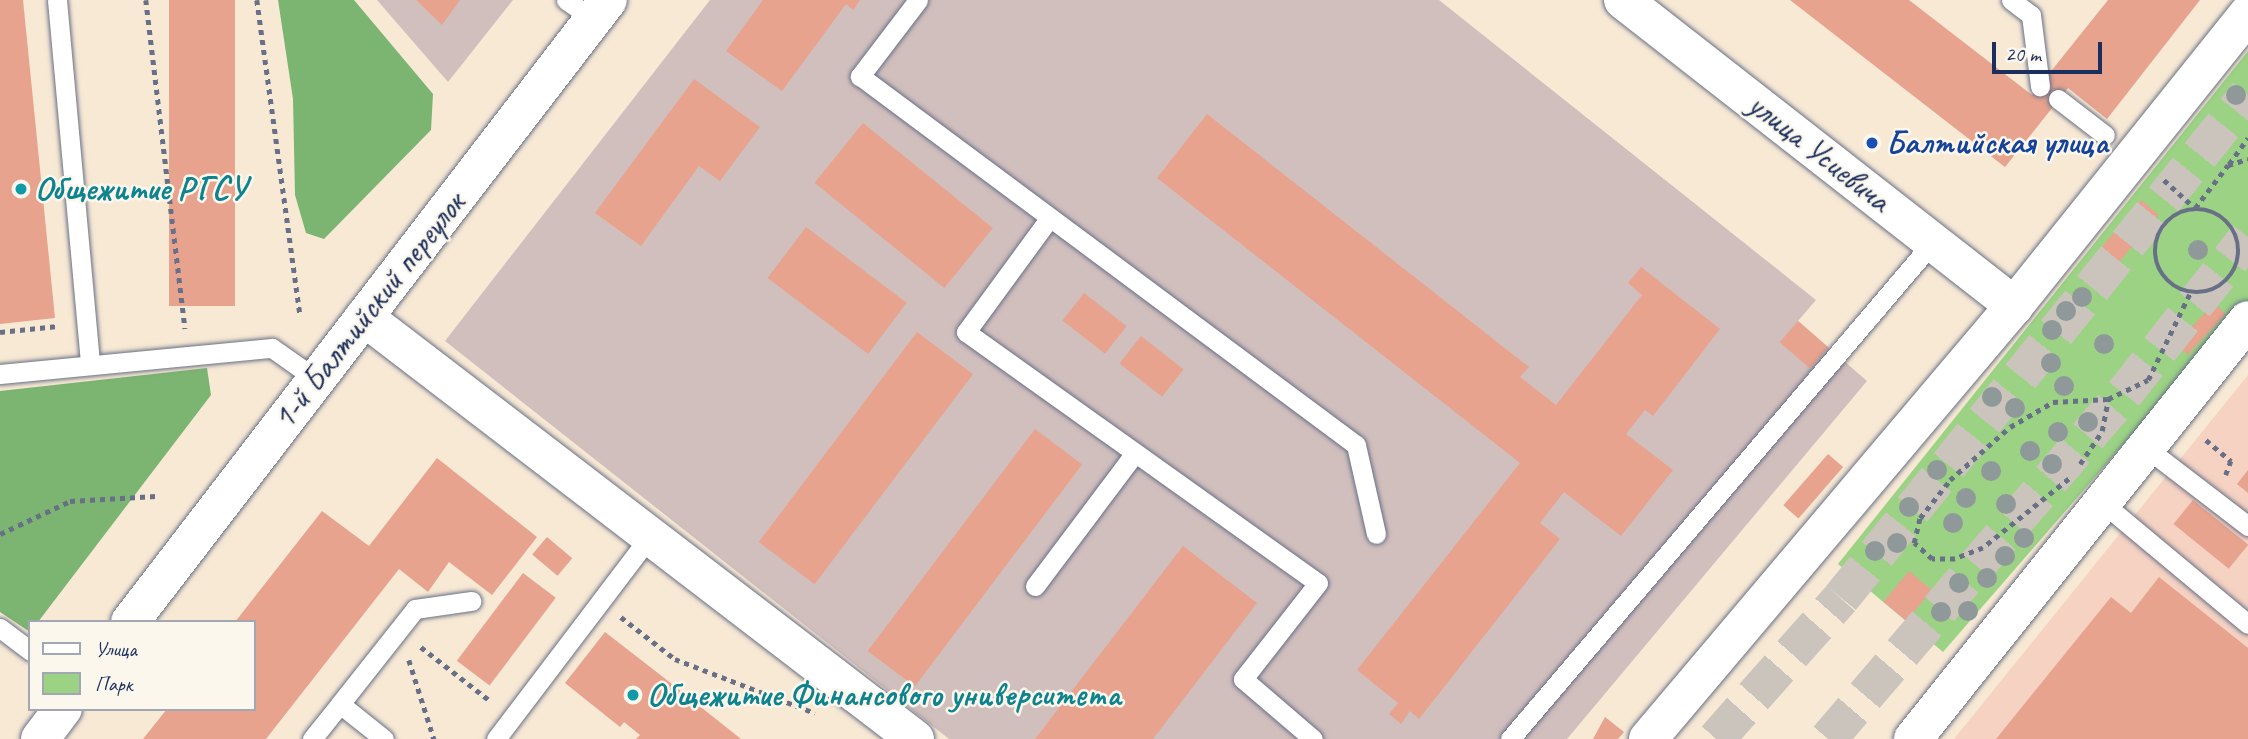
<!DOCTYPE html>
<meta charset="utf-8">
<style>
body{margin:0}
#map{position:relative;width:2248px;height:739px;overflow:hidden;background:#f7e9d4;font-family:Caveat,sans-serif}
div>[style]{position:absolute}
.built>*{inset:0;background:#f5d2c2}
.industrial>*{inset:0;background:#d1bfbd}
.green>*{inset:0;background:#9bd284}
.forest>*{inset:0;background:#7cb472}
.building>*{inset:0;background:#e7a38e;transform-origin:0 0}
.secondary-tunnel>*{height:38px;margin-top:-19px;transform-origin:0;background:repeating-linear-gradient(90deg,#cbc4bc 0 38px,transparent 0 57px)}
.path>*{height:4.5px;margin-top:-2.25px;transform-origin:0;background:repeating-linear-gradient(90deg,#687087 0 5px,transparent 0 10px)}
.path>.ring{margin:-2.25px;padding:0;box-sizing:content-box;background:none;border:4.5px solid #687087;border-radius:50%}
.roads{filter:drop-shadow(0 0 2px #687087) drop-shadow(0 0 2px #687087)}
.service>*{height:19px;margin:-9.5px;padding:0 9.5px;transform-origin:9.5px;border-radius:9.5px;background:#fff}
.minor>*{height:38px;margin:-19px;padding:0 19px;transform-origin:19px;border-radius:19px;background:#fff}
.tertiary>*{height:38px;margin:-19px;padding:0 19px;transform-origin:19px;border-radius:19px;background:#fff}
.trees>*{width:20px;height:20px;margin:-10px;border-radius:50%;background:#909999}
.dots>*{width:19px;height:19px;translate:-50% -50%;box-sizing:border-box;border:4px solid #fbf7ec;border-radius:50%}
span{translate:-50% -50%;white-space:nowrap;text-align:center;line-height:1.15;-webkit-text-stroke:5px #fbf7ec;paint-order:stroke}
.transit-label{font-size:33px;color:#164399;font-weight:700}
.left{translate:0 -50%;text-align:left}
.street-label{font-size:33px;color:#1b2f5e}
.culture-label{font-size:33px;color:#0d838f;font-weight:700}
.legend{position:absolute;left:28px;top:620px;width:228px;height:91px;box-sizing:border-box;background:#fbf7ec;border:2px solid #a1a7b3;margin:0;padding:9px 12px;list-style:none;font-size:21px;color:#1b2f5e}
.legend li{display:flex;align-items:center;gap:14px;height:35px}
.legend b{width:35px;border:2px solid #a1a7b3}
.scale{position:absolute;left:1992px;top:42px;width:110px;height:32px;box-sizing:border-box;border:4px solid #1b2f5e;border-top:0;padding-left:9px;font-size:21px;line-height:24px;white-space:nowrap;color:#1b2f5e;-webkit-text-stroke:5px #fbf7ec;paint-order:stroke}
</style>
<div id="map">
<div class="built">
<div style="clip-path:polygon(2248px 375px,2248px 739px,1954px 739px)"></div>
</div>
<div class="industrial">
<div style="clip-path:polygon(377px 0,513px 0,448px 82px)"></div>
<div style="clip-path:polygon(710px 0,1439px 0,1816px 300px,1798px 321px,1867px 381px,1567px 739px,949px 739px,445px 341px)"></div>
</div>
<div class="green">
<div style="clip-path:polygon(2248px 51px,2248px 301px,1943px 652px,1838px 564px)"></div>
</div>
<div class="forest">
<div style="clip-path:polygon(278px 0,354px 0,433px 94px,431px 130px,324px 239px,306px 233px,295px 195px,293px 99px)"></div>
<div style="clip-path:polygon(207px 368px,211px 395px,38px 622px,30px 622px,30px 632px,0 612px,0 391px)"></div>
</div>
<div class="building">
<div style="clip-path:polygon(0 0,23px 0,55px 318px,0 324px)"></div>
<div style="left:169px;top:0;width:66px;height:306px"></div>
<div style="clip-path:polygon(416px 0,460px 0,442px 25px)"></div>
<div style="clip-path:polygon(763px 0,860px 0,853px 10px,846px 4px,782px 91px,726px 51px)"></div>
<div style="clip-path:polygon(1790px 0,1909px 0,2032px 95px,2108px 0,2200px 0,2107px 119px,2068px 88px,2005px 167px)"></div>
<div style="clip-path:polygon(694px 79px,760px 127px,720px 181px,699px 166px,641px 246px,595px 213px)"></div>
<div style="clip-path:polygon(1207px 114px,1529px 367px,1520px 377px,1556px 405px,1642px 295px,1628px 283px,1641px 267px,1720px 329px,1653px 416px,1645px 410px,1626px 434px,1673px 470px,1621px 536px,1564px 492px,1540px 523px,1560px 539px,1419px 719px,1410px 711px,1401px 724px,1389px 714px,1398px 703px,1357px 670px,1520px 463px,1157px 178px)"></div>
<div style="left:863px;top:123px;width:167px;height:77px;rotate:39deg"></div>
<div style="left:2141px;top:200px;width:23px;height:94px;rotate:40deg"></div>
<div style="left:806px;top:227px;width:126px;height:64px;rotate:37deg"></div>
<div style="left:1084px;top:293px;width:54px;height:35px;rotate:38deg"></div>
<div style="left:2214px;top:303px;width:16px;height:56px;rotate:43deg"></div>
<div style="left:1798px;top:321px;width:40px;height:28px;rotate:41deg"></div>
<div style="left:917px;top:332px;width:70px;height:263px;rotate:37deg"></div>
<div style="left:1141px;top:336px;width:54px;height:35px;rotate:38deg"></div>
<div style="left:1035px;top:429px;width:59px;height:278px;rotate:37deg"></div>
<div style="left:1828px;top:454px;width:20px;height:68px;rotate:41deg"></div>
<div style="clip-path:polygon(437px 458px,537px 537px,492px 595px,449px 562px,428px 592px,399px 569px,266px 739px,143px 739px,167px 709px,254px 709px,254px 622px,235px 622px,322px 511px,369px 546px)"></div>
<div style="clip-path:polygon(2248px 470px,2248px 493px,2237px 484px)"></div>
<div style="left:2193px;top:500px;width:71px;height:31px;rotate:39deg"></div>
<div style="left:547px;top:537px;width:33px;height:23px;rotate:40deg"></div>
<div style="clip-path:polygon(1183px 546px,1257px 603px,1153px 739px,1035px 739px)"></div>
<div style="left:1909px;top:571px;width:30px;height:40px;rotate:40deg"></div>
<div style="left:523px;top:573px;width:41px;height:110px;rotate:37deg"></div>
<div style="clip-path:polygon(2159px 577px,2248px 648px,2248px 739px,1996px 739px,2111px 597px,2131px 613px)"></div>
<div style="clip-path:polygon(605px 632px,663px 677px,741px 739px,636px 739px,640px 735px,624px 722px,620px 727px,565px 683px)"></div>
<div style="clip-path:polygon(1605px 717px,1624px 732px,1618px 739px,1593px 739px)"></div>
</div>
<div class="secondary-tunnel">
<div style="left:1716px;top:739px;width:188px;rotate:-48.4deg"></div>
<div style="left:1841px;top:598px;width:647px;rotate:-51.02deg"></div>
<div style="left:1828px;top:739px;width:455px;rotate:-49.4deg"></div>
<div style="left:2124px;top:394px;width:200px;rotate:-51.7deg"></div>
</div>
<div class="path">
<div style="left:146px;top:0;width:331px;rotate:83.2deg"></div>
<div style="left:257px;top:0;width:316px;rotate:82.2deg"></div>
<div style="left:2229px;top:164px;width:32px;rotate:-54deg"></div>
<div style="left:2164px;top:180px;width:42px;rotate:42.1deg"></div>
<div style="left:2195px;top:208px;width:54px;rotate:-52.5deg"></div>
<div style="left:2228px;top:165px;width:21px;rotate:-17deg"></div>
<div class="ring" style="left:2155px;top:209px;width:79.5px;height:79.5px"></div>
<div style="left:0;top:332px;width:58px;rotate:-5.9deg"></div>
<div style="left:2206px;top:440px;width:33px;rotate:40deg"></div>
<div style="left:2231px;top:461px;width:15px;rotate:110deg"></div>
<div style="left:2080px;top:464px;width:40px;rotate:-56deg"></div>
<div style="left:2102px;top:431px;width:33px;rotate:-79deg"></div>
<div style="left:2108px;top:399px;width:44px;rotate:-25.4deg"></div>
<div style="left:2148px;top:380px;width:97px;rotate:-64.2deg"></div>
<div style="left:2069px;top:479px;width:110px;rotate:141.3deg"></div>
<div style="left:1983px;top:548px;width:30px;rotate:159deg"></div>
<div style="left:1955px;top:559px;width:23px;rotate:180deg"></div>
<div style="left:1932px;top:559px;width:24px;rotate:-138deg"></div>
<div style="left:1914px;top:543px;width:26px;rotate:-77deg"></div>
<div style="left:1920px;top:518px;width:48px;rotate:-51.7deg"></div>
<div style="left:1950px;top:480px;width:80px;rotate:-41.5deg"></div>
<div style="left:2010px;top:427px;width:50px;rotate:-30.2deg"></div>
<div style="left:2053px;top:402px;width:55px;rotate:-3.1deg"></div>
<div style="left:0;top:534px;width:77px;rotate:-25.2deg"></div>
<div style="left:70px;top:501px;width:86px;rotate:-3.3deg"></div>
<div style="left:621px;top:617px;width:68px;rotate:37.9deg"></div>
<div style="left:675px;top:659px;width:150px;rotate:21.1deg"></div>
<div style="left:421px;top:647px;width:86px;rotate:37.9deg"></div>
<div style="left:409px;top:660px;width:83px;rotate:72.4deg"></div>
</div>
<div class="roads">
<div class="service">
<div style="left:57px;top:0;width:366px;rotate:84.8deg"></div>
<div style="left:566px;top:0;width:33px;rotate:35deg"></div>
<div style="left:918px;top:0;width:96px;rotate:127.3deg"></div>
<div style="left:860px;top:76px;width:618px;rotate:36.65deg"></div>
<div style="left:1356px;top:445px;width:91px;rotate:77.3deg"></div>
<div style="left:2011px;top:0;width:25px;rotate:37deg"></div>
<div style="left:2031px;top:15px;width:72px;rotate:82.8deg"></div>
<div style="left:2058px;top:99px;width:59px;rotate:37.5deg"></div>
<div style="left:1048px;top:220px;width:139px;rotate:126.2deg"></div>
<div style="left:966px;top:332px;width:432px;rotate:35.5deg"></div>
<div style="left:1318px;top:583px;width:122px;rotate:128deg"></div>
<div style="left:1243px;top:679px;width:92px;rotate:40.6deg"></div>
<div style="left:0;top:374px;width:273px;rotate:-5.5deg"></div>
<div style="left:272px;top:348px;width:54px;rotate:35.2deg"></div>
<div style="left:2149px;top:450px;width:125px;rotate:37.5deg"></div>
<div style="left:2104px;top:504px;width:187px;rotate:39.8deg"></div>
<div style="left:1035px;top:586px;width:166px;rotate:-53.1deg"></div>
<div style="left:0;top:628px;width:38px;rotate:37deg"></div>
<div style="left:340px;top:704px;width:121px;rotate:-51.7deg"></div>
<div style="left:415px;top:609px;width:57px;rotate:-8.1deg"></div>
<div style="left:312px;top:739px;width:45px;rotate:-51.3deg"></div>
<div style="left:340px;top:704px;width:56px;rotate:38.5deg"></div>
<div style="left:496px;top:739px;width:255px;rotate:-52.8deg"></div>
<div style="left:1510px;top:739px;width:653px;rotate:-49.6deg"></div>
</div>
<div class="minor">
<div style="left:364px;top:317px;width:694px;rotate:37.45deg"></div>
<div style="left:130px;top:622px;width:784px;rotate:-52.46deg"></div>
<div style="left:40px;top:739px;width:38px;rotate:-53deg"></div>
</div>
<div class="tertiary">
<div style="left:1623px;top:0;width:497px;rotate:38deg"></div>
<div style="left:1648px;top:739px;width:567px;rotate:-49.79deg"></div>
<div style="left:2014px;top:306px;width:374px;rotate:-51.3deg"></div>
<div style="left:1913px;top:739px;width:536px;rotate:-51.36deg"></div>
</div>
</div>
<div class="trees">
<div style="left:2236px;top:95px"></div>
<div style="left:2198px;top:250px"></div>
<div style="left:2082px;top:297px"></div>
<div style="left:2066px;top:311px"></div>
<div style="left:2052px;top:330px"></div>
<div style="left:2104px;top:344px"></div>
<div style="left:2051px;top:363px"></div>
<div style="left:2064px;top:386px"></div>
<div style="left:1992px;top:397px"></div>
<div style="left:2015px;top:408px"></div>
<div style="left:2088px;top:422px"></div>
<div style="left:2058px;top:432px"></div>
<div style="left:2030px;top:451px"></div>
<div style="left:2052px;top:464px"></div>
<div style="left:1937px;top:470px"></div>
<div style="left:1991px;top:471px"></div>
<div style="left:1966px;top:498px"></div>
<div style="left:2006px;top:504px"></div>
<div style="left:1909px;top:507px"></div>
<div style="left:1953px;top:523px"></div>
<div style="left:2024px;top:538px"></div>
<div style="left:1897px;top:543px"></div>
<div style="left:1875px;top:551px"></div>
<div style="left:2005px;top:556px"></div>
<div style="left:1987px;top:578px"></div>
<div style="left:1959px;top:583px"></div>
<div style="left:1968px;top:611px"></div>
<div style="left:1941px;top:612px"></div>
</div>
<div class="dots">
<div style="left:1872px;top:143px;background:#1a4fb4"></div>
<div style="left:21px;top:189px;background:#0f9aa8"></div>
<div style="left:633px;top:695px;background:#0f9aa8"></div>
</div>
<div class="transit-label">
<span class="left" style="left:1886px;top:143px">Балтийская улица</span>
</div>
<div class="street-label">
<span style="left:1819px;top:153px;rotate:38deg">улица Усиевича</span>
<span style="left:369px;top:311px;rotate:-52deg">1-й Балтийский переулок</span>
</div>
<div class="culture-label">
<span class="left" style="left:35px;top:189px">Общежитие РГСУ</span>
<span class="left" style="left:647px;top:695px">Общежитие Финансового университета</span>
</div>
<ul class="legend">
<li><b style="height:9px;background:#fff"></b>Улица</li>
<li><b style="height:19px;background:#9bd284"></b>Парк</li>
</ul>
<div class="scale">20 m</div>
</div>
